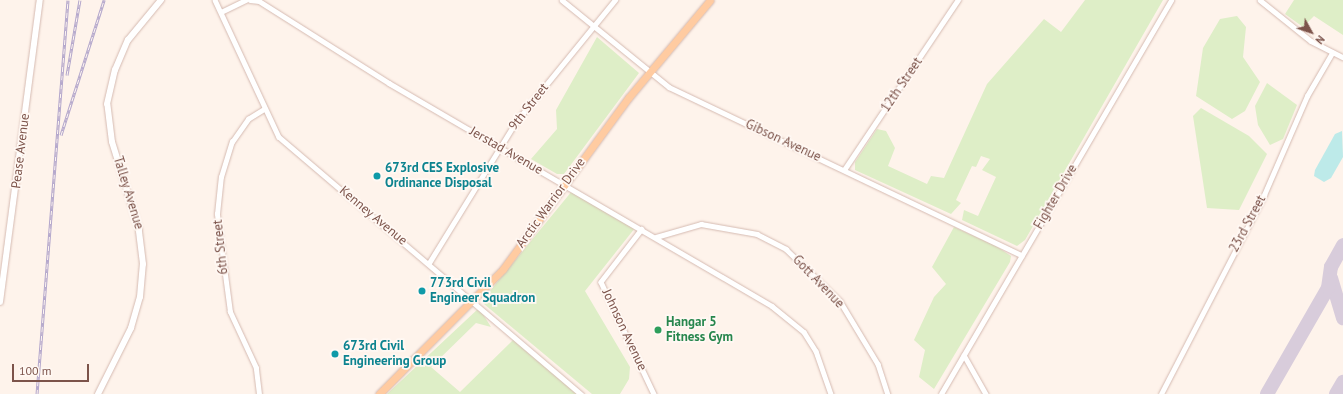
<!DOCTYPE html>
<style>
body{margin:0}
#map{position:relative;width:1343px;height:394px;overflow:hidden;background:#fef3eb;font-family:"PT Sans",sans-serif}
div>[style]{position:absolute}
.green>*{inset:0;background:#deeec7}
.water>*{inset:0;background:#bdeae9}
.taxiway>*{height:14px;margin:-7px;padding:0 7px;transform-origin:7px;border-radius:7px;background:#d8ccdb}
.roads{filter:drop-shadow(0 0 1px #d5bab1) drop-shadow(0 0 1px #d5bab1)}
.street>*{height:4.5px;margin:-2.25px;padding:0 2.25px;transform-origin:2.25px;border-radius:2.25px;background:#fff}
.secondary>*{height:6px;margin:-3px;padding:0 3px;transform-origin:3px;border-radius:3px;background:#fff}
.primary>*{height:7px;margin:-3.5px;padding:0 3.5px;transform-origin:3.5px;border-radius:3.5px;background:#ffcba1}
.rail>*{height:3px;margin-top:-1.5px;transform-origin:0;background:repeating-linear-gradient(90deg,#fff8f3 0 4.5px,#b3a6cb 0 9px);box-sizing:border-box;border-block:1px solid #b3a6cb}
.dots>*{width:11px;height:11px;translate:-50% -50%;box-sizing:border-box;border:2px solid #fff8f3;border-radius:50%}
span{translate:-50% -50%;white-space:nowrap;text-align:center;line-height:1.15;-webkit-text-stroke:3.5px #fff8f3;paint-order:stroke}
.street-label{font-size:13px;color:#7c534a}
.culture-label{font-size:13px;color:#0d838f;font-weight:700}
.left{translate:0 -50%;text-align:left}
.leisure-label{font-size:13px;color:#27864d;font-weight:700}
.north{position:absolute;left:1291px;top:12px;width:40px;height:40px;-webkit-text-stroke:3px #fff8f3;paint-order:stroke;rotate:130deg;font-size:11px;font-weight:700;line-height:16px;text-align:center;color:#7c534a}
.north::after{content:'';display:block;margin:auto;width:14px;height:18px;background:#7c534a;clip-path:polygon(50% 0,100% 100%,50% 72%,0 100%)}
.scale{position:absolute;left:12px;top:364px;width:77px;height:18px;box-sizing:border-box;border:2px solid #7c534a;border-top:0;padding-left:5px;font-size:12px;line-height:14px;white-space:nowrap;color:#7c534a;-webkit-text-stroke:3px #fff8f3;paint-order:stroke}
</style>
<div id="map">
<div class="green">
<div style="clip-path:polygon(1085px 0,1163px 0,1025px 240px,1017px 246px,962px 220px,964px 210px,978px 216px,996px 177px,982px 170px,990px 159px,981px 156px,976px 167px,972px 166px,956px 200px,961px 203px,951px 214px,855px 170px,855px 162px,877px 129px,886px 131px,895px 148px,888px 166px,927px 184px,931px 176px,944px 178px,987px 84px,1044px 19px,1061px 32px)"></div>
<div style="clip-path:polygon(1294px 0,1343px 0,1343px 35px,1314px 16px,1303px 27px,1285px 14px)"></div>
<div style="clip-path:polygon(1237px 16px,1246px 27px,1243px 57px,1260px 82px,1245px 111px,1232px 119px,1196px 96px,1203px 48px,1220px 19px)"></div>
<div style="clip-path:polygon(597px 37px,639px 73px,564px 174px,557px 174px,531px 159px,557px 129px,556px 110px)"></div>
<div style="clip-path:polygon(1267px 83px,1297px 105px,1283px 139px,1270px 145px,1258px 125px,1255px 106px)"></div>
<div style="clip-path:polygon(1201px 108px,1249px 136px,1267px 154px,1239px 210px,1207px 208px,1193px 116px)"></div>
<div style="clip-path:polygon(572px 191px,635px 228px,585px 291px,630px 367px,629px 379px,620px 394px,592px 394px,484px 304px,490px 291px)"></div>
<div style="clip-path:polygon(954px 227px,996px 246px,1011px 256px,1010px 262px,934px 389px,919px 377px,925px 350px,914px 340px,934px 297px,946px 284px,932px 267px)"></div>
<div style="clip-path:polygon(479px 308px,491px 327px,476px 323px,431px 367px,460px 392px,514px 339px,578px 394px,387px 394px)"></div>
</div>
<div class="water">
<div style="clip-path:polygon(1342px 131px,1343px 157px,1331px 178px,1324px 182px,1314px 176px,1315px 170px,1335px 134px)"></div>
</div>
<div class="taxiway">
<div style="left:1331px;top:278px;width:42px;rotate:73.3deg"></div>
<div style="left:1267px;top:394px;width:122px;rotate:-60.1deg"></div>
<div style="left:1328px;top:288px;width:21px;rotate:-82deg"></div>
<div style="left:1331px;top:267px;width:25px;rotate:-61deg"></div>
<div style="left:1336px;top:394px;width:14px;rotate:-60deg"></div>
</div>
<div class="roads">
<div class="street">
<div style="left:215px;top:0;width:151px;rotate:65deg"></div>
<div style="left:279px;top:137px;width:397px;rotate:40.4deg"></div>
<div style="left:250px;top:0;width:9px;rotate:6deg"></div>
<div style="left:259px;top:1px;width:154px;rotate:32.2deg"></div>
<div style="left:389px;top:83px;width:443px;rotate:30.2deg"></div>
<div style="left:772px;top:306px;width:41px;rotate:39.1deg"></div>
<div style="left:804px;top:332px;width:22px;rotate:58deg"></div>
<div style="left:816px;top:351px;width:46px;rotate:70.8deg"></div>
<div style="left:562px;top:0;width:138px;rotate:39.1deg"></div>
<div style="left:669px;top:87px;width:391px;rotate:25.5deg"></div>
<div style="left:1260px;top:0;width:65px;rotate:38.8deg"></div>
<div style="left:1311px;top:41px;width:36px;rotate:27deg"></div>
<div style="left:221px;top:12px;width:28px;rotate:-26deg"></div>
<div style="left:844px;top:170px;width:205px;rotate:-56.2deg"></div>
<div style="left:642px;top:229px;width:67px;rotate:127.7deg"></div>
<div style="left:601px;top:282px;width:124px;rotate:64.7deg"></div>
<div style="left:656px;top:237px;width:47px;rotate:-16.1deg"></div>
<div style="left:701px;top:224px;width:57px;rotate:10.1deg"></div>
<div style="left:757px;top:234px;width:33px;rotate:27deg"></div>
<div style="left:786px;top:249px;width:75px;rotate:43.9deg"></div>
<div style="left:840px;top:301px;width:74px;rotate:58.9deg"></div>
<div style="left:878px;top:364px;width:32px;rotate:72deg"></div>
<div style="left:429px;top:263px;width:164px;rotate:-58.4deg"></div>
<div style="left:515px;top:123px;width:159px;rotate:-50.9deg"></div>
<div style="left:964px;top:355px;width:45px;rotate:60.6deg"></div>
<div style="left:259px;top:394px;width:26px;rotate:-97deg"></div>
<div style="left:256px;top:368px;width:62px;rotate:-114.9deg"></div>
<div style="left:230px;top:312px;width:99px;rotate:-97.6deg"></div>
<div style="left:217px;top:214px;width:37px;rotate:-84deg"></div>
<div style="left:221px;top:177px;width:37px;rotate:-73deg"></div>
<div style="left:232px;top:142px;width:28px;rotate:-55deg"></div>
<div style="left:248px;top:119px;width:19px;rotate:-32deg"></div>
<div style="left:941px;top:394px;width:456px;rotate:-59.7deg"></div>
<div style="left:1161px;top:394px;width:224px;rotate:-62.6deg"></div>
<div style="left:1264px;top:195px;width:108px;rotate:-66.5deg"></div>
<div style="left:1307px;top:96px;width:50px;rotate:-59.8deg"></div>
</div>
<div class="secondary">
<div style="left:0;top:302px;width:305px;rotate:-82.5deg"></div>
<div style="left:98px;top:394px;width:74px;rotate:-63.4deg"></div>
<div style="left:131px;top:328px;width:32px;rotate:-74deg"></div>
<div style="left:140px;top:297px;width:33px;rotate:-85deg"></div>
<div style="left:143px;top:264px;width:35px;rotate:-97deg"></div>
<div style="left:139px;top:229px;width:91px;rotate:-107.2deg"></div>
<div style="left:112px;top:142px;width:38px;rotate:-97deg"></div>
<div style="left:107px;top:104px;width:35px;rotate:-77deg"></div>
<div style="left:115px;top:70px;width:33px;rotate:-67deg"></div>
<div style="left:128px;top:40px;width:52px;rotate:-50.5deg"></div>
</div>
<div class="primary">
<div style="left:379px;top:394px;width:176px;rotate:-45.2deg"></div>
<div style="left:503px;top:269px;width:213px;rotate:-53.8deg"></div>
<div style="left:629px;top:97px;width:126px;rotate:-50.1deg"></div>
</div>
</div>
<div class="rail">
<div style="left:67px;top:75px;width:76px;rotate:-80.2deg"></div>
<div style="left:61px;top:135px;width:142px;rotate:-72.3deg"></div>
<div style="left:37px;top:394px;width:395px;rotate:-85.5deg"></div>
</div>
<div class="dots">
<div style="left:377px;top:176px;background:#0f9aa8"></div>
<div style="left:422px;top:291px;background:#0f9aa8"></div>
<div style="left:658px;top:330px;background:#2e9e5b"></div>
<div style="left:335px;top:354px;background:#0f9aa8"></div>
</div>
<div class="street-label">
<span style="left:902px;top:85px;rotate:-56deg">12th Street</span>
<span style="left:529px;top:107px;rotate:-52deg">9th Street</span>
<span style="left:783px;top:141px;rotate:25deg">Gibson Avenue</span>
<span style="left:21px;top:151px;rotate:-83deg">Pease Avenue</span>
<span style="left:506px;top:151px;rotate:30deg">Jerstad Avenue</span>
<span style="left:128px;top:193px;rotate:73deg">Talley Avenue</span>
<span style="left:1056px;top:197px;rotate:-60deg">Fighter Drive</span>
<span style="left:551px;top:203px;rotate:-54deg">Arctic Warrior Drive</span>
<span style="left:373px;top:216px;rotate:40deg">Kenney Avenue</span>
<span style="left:1248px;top:224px;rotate:-62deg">23rd Street</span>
<span style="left:221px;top:247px;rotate:-96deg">6th Street</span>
<span style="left:818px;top:282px;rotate:46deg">Gott Avenue</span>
<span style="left:624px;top:330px;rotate:65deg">Johnson Avenue</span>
</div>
<div class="culture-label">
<span class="left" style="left:385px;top:176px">673rd CES Explosive<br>Ordinance Disposal</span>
<span class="left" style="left:430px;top:291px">773rd Civil<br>Engineer Squadron</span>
<span class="left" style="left:343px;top:354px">673rd Civil<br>Engineering Group</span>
</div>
<div class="leisure-label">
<span class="left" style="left:666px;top:330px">Hangar 5<br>Fitness Gym</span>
</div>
<div class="north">N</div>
<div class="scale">100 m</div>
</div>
